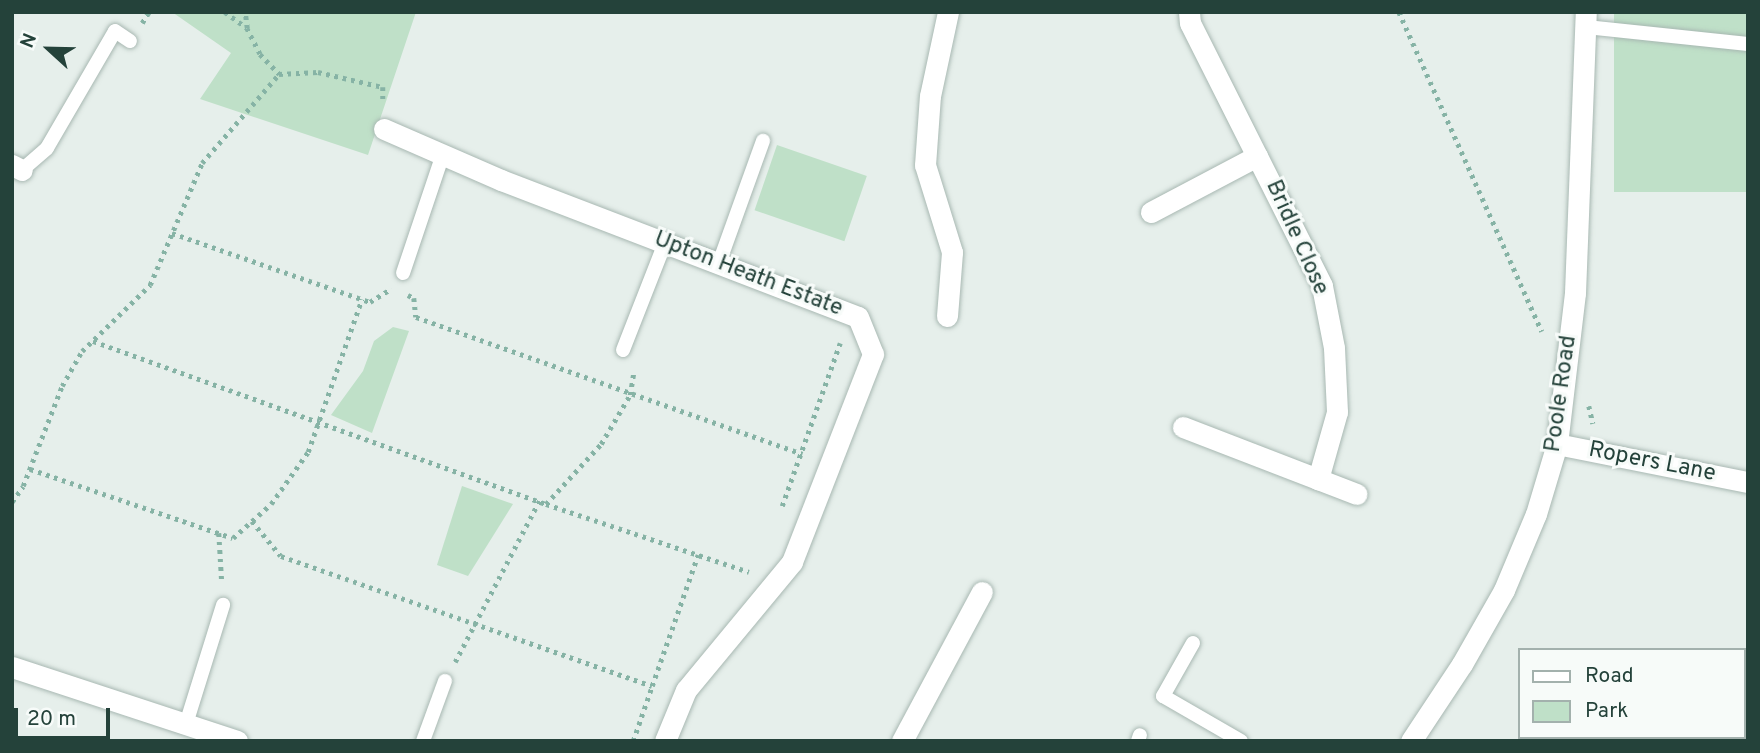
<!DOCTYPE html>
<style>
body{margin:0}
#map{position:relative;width:1760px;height:753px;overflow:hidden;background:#e6efeb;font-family:Overpass,sans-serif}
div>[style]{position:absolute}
.green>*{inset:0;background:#bfe0c8;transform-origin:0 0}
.path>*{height:4.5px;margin-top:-2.25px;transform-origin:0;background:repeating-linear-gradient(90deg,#86b3a5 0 3.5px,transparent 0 8.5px)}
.roads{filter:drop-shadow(0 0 2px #a8b8b2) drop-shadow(0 0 2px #a8b8b2)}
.service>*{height:14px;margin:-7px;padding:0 7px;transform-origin:7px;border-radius:7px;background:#fff}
.minor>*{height:21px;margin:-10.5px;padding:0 10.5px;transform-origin:10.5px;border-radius:10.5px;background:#fff}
.secondary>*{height:21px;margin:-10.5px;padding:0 10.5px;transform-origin:10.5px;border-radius:10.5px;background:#fff}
span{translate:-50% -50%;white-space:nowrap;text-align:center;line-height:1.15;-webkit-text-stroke:6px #f7fbf9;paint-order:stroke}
.street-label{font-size:23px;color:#24423a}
.frame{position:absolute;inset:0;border:14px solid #24423a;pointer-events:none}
.legend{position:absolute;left:1518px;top:648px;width:228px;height:91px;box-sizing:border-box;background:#f7fbf9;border:2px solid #a3b1ad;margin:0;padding:9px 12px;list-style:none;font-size:21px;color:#24423a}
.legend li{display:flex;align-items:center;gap:14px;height:35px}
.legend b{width:35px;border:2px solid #a3b1ad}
.north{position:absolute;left:14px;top:14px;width:70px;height:70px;-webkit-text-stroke:5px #f7fbf9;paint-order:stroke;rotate:292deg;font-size:19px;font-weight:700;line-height:28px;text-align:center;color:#24423a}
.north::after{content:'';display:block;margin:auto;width:24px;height:32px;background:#24423a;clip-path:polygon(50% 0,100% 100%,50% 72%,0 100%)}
.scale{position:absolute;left:14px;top:708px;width:96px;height:32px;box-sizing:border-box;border:4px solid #24423a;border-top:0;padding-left:9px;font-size:21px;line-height:24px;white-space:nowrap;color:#24423a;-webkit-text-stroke:5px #f7fbf9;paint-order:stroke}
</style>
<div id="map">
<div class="green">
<div style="clip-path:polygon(172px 12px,416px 12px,368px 155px,200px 99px,231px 53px)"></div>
<div style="left:1614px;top:12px;width:134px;height:180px"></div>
<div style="left:777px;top:145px;width:95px;height:69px;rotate:19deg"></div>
<div style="clip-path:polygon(393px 327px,409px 331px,372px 433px,331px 415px,363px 371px,374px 341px)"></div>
<div style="clip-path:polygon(462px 486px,513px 504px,468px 576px,437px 565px)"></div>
</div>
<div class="path">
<div style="left:225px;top:12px;width:27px;rotate:36deg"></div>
<div style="left:247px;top:28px;width:16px;rotate:-97deg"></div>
<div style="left:1399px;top:12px;width:350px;rotate:65.9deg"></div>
<div style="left:142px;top:23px;width:13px;rotate:-58deg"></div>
<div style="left:247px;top:28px;width:29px;rotate:63deg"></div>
<div style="left:260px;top:54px;width:28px;rotate:46deg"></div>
<div style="left:172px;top:233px;width:210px;rotate:19.2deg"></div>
<div style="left:370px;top:302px;width:25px;rotate:-32deg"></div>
<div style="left:408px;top:295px;width:7px;rotate:27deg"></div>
<div style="left:414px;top:298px;width:19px;rotate:84deg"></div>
<div style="left:416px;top:317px;width:410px;rotate:19.5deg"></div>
<div style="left:93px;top:341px;width:481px;rotate:19.8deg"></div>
<div style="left:546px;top:504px;width:214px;rotate:18.5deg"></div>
<div style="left:1589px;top:406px;width:18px;rotate:77deg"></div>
<div style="left:30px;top:469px;width:214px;rotate:18.8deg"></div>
<div style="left:233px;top:538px;width:51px;rotate:-41.8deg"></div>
<div style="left:271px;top:504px;width:64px;rotate:-54.6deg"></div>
<div style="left:308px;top:452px;width:162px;rotate:-70.6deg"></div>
<div style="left:12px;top:502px;width:19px;rotate:-55deg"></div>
<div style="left:23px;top:486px;width:107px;rotate:-68.7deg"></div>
<div style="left:62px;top:386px;width:40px;rotate:-60.3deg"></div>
<div style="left:82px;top:351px;width:95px;rotate:-44.1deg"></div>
<div style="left:150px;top:285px;width:133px;rotate:-66.9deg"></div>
<div style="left:202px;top:163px;width:118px;rotate:-49.1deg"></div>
<div style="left:279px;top:74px;width:39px;rotate:-3deg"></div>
<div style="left:318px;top:72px;width:67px;rotate:13deg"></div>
<div style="left:383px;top:87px;width:16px;rotate:90deg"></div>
<div style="left:546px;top:504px;width:81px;rotate:-47.5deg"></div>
<div style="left:601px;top:444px;width:57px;rotate:-59.4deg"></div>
<div style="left:630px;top:395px;width:25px;rotate:-81deg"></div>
<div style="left:782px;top:506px;width:173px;rotate:-70.4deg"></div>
<div style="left:252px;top:521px;width:45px;rotate:50.4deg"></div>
<div style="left:281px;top:556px;width:393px;rotate:19.3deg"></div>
<div style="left:652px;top:686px;width:139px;rotate:-70.7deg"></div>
<div style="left:219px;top:533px;width:50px;rotate:86.6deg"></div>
<div style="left:455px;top:662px;width:182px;rotate:-62.4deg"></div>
<div style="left:633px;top:741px;width:58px;rotate:-70.9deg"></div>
</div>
<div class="roads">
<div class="service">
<div style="left:1586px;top:27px;width:163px;rotate:6deg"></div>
<div style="left:22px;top:170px;width:33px;rotate:-41deg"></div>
<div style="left:47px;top:148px;width:135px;rotate:-59.8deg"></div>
<div style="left:115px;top:31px;width:18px;rotate:34deg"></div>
<div style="left:719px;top:263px;width:130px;rotate:-70.2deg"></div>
<div style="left:403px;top:273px;width:126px;rotate:-71.4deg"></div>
<div style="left:623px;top:350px;width:115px;rotate:-68.6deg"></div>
<div style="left:1193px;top:643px;width:61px;rotate:119.5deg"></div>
<div style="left:1163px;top:696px;width:90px;rotate:30deg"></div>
<div style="left:186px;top:724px;width:125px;rotate:-72.7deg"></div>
<div style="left:423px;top:741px;width:64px;rotate:-69.9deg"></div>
<div style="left:1138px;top:741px;width:6px;rotate:-72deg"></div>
</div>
<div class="minor">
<div style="left:1189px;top:12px;width:11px;rotate:85deg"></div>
<div style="left:1190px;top:23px;width:294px;rotate:63.3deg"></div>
<div style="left:1322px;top:286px;width:63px;rotate:79deg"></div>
<div style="left:1334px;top:348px;width:64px;rotate:87.3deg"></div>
<div style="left:1337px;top:412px;width:70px;rotate:105.8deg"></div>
<div style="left:384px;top:129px;width:128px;rotate:23.6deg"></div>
<div style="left:501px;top:180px;width:382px;rotate:21deg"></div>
<div style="left:858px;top:317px;width:40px;rotate:68deg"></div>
<div style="left:873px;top:354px;width:223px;rotate:111.3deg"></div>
<div style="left:792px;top:562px;width:166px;rotate:129.6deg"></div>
<div style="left:686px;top:690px;width:55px;rotate:112.4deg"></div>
<div style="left:12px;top:165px;width:11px;rotate:27deg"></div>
<div style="left:1151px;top:212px;width:120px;rotate:-27.8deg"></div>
<div style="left:947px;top:316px;width:64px;rotate:-85.5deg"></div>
<div style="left:952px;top:252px;width:91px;rotate:-107.2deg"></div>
<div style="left:925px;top:165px;width:69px;rotate:-85.9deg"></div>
<div style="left:930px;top:96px;width:86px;rotate:-77.9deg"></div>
<div style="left:1183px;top:427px;width:186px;rotate:21.1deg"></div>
<div style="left:1557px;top:444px;width:195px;rotate:11.3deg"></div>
<div style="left:12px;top:667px;width:237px;rotate:18.2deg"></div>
<div style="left:902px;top:741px;width:169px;rotate:-61.8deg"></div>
</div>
<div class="secondary">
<div style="left:1411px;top:741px;width:92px;rotate:-56.5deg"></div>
<div style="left:1462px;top:664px;width:85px;rotate:-60.4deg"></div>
<div style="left:1504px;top:590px;width:82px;rotate:-67.2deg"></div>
<div style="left:1536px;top:514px;width:73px;rotate:-73.3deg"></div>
<div style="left:1557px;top:444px;width:152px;rotate:-83.2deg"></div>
<div style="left:1575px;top:293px;width:281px;rotate:-87.8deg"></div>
</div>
</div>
<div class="street-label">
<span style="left:1296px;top:238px;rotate:66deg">Bridle Close</span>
<span style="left:748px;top:275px;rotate:21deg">Upton Heath Estate</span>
<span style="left:1562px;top:394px;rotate:-82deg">Poole Road</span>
<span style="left:1652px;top:463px;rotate:11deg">Ropers Lane</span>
</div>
<div class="frame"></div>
<ul class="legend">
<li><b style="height:9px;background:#fff"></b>Road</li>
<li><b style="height:19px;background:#bfe0c8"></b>Park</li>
</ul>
<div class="north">N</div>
<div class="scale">20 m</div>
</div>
